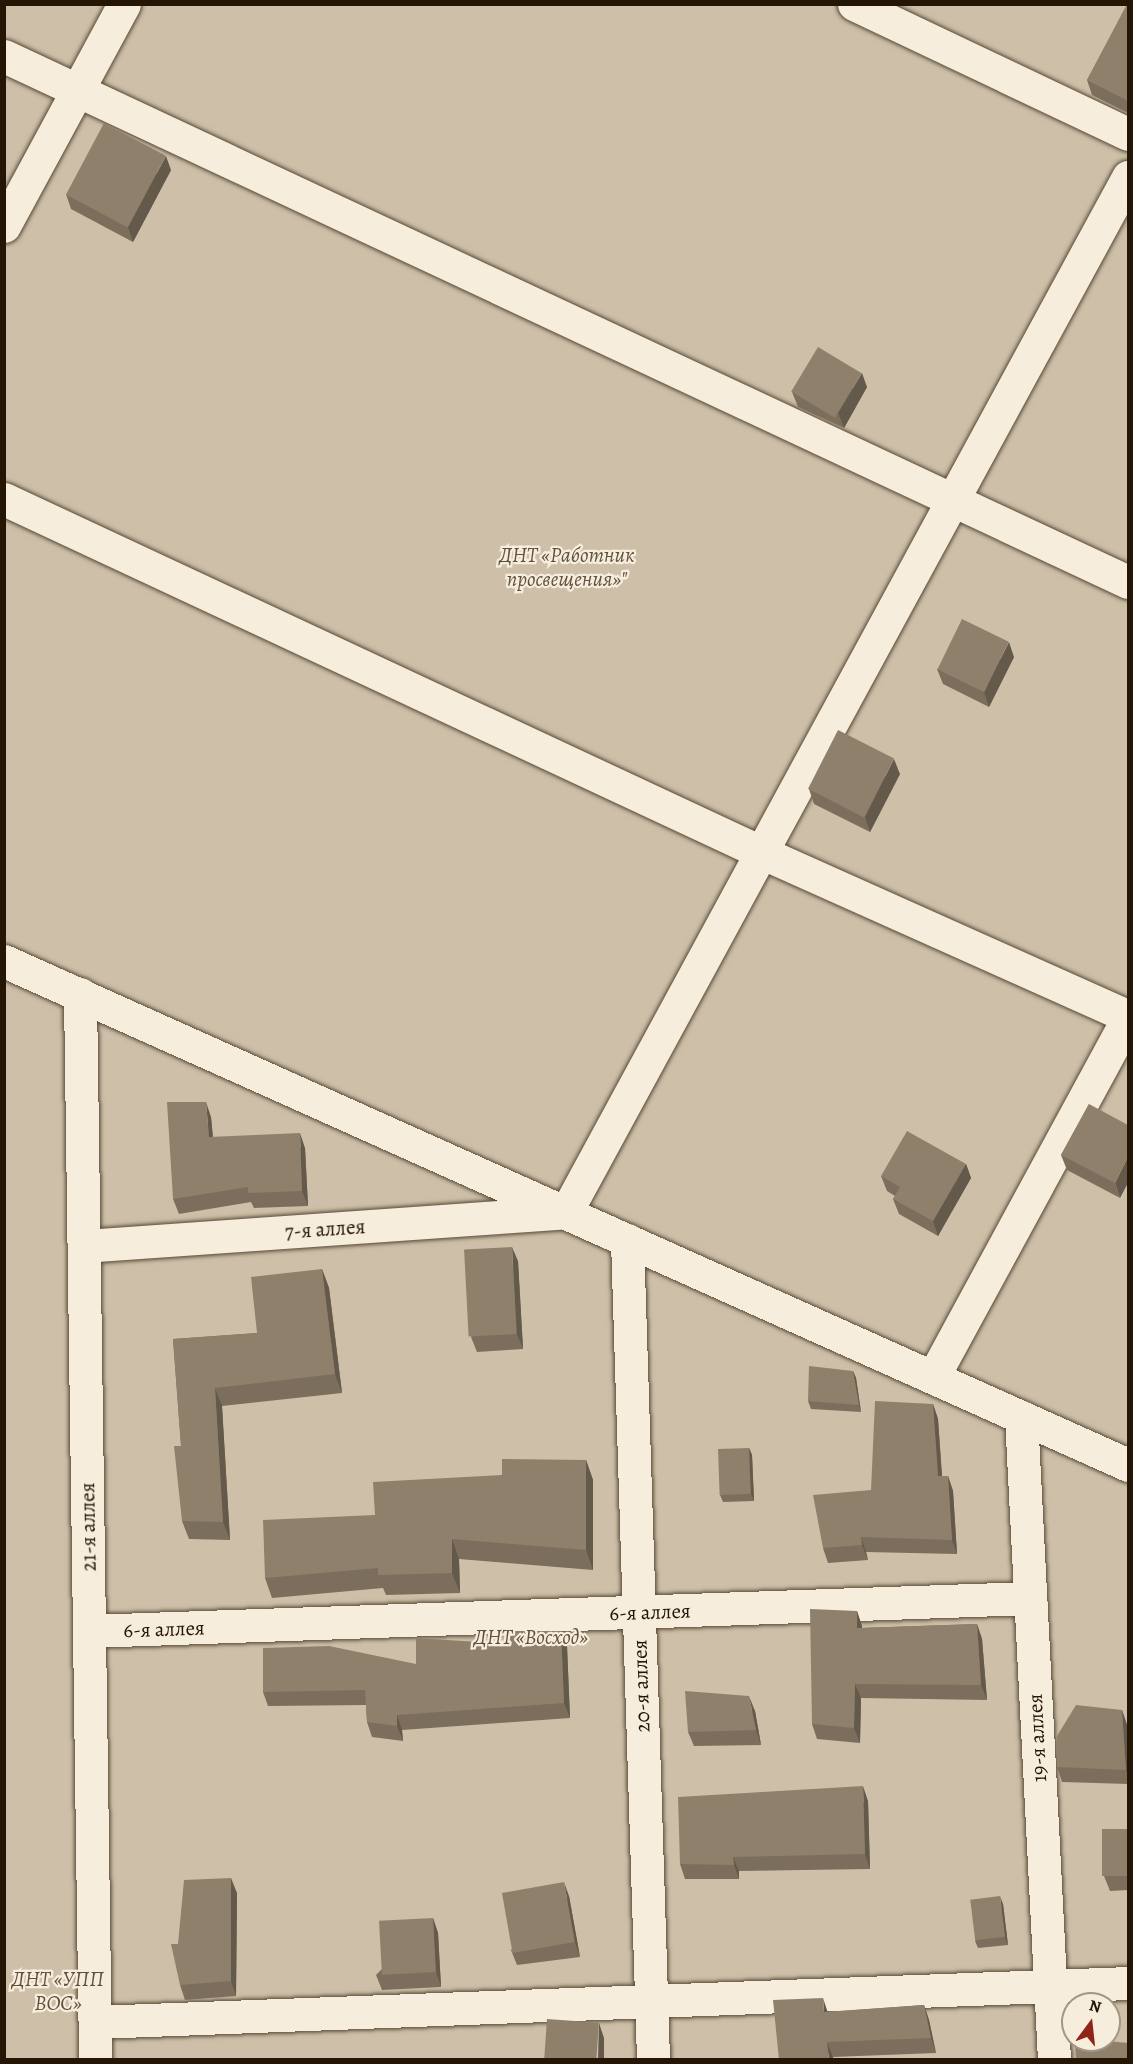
<!DOCTYPE html>
<meta charset="utf-8">
<style>
body{margin:0}
#map{position:relative;width:1133px;height:2064px;overflow:hidden;background:#f1e3ca;font-family:Alegreya,serif}
div>[style]{position:absolute}
.green>*{inset:0;background:#cec0a8}
.roads{filter:drop-shadow(0 0 2px #584836) drop-shadow(0 0 2px #584836)}
.minor>*{height:33px;margin:-16.5px;padding:0 16.5px;transform-origin:16.5px;border-radius:16.5px;background:#f6eddd}
.wall>*{inset:0;background:#7b6e5c}
.shaded-wall>*{inset:0;background:#645a4b}
.building>*{inset:0;background:#8f806b;transform-origin:0 0}
span{translate:-50% -50%;white-space:nowrap;text-align:center;line-height:1.15;-webkit-text-stroke:4.5px #f6eddd;paint-order:stroke}
.park-label{font-size:21px;color:#60513d;font-style:italic}
.street-label{font-size:21px;color:#251504}
.frame{position:absolute;inset:0;border:6px solid #251504;pointer-events:none}
.north{position:absolute;left:1061px;top:1992px;width:60px;height:60px;box-sizing:border-box;background:#f6eddd;border:2px solid #a29786;border-radius:50%;rotate:15deg;font-size:16px;font-weight:700;line-height:24px;text-align:center;color:#251504}
.north::after{content:'';display:block;margin:auto;width:21px;height:27px;background:#8f2418;clip-path:polygon(50% 0,100% 100%,50% 72%,0 100%)}
</style>
<div id="map">
<div class="green">
<div style="clip-path:polygon(evenodd,5px 5px,1128px 5px,1128px 2059px,5px 2060px,5px 5px,1073px 2004px,1109px 2004px,1109px 2040px,1073px 2040px,1073px 2004px)"></div>
</div>
<div class="roads">
<div class="minor">
<div style="left:854px;top:4px;width:303px;rotate:25.4deg"></div>
<div style="left:4px;top:56px;width:1241px;rotate:25.08deg"></div>
<div style="left:4px;top:226px;width:252px;rotate:-61.6deg"></div>
<div style="left:4px;top:499px;width:840px;rotate:25.01deg"></div>
<div style="left:765px;top:854px;width:398px;rotate:24.1deg"></div>
<div style="left:4px;top:961px;width:1232px;rotate:24.15deg"></div>
<div style="left:80px;top:994px;width:1066px;rotate:89.19deg"></div>
<div style="left:566px;top:1212px;width:1178px;rotate:-61.5deg"></div>
<div style="left:627px;top:1240px;width:820px;rotate:88.18deg"></div>
<div style="left:84px;top:1246px;width:478px;rotate:-4deg"></div>
<div style="left:933px;top:1377px;width:409px;rotate:-61.5deg"></div>
<div style="left:1021px;top:1417px;width:644px;rotate:87.06deg"></div>
<div style="left:89px;top:1631px;width:942px;rotate:-2.01deg"></div>
<div style="left:95px;top:2022px;width:1034px;rotate:-2.16deg"></div>
</div>
</div>
<div class="wall">
<div style="clip-path:polygon(1128px 4px,1128px 113px,1092px 95px,1087px 80px)"></div>
<div style="clip-path:polygon(171px 170px,133px 242px,71px 209px,66px 194px)"></div>
<div style="clip-path:polygon(867px 387px,844px 428px,798px 407px,792px 392px)"></div>
<div style="clip-path:polygon(1014px 657px,989px 707px,943px 684px,937px 669px)"></div>
<div style="clip-path:polygon(900px 774px,870px 832px,814px 804px,809px 789px)"></div>
<div style="clip-path:polygon(1089px 1104px,1120px 1198px,1067px 1170px,1061px 1155px)"></div>
<div style="clip-path:polygon(211px 1117px,213px 1137px,305px 1148px,308px 1206px,254px 1208px,251px 1202px,179px 1214px,173px 1199px)"></div>
<div style="clip-path:polygon(966px 1164px,971px 1178px,938px 1236px,899px 1214px,893px 1199px,895px 1196px,887px 1191px,881px 1176px)"></div>
<div style="clip-path:polygon(518px 1261px,523px 1349px,477px 1352px,471px 1337px)"></div>
<div style="clip-path:polygon(322px 1269px,329px 1288px,342px 1393px,222px 1406px,230px 1540px,189px 1539px,182px 1521px,181px 1446px,173px 1339px,257px 1333px)"></div>
<div style="clip-path:polygon(853px 1371px,856px 1378px,861px 1412px,811px 1409px,808px 1401px)"></div>
<div style="clip-path:polygon(933px 1404px,938px 1419px,942px 1476px,948px 1476px,953px 1491px,957px 1554px,866px 1552px,868px 1560px,828px 1563px,823px 1548px,871px 1490px)"></div>
<div style="clip-path:polygon(749px 1448px,752px 1455px,754px 1501px,723px 1502px,720px 1495px)"></div>
<div style="clip-path:polygon(586px 1460px,593px 1480px,593px 1570px,459px 1559px,460px 1593px,386px 1595px,383px 1588px,272px 1598px,265px 1578px,375px 1515px,502px 1475px)"></div>
<div style="clip-path:polygon(857px 1611px,862px 1628px,977px 1624px,982px 1639px,987px 1700px,861px 1698px,860px 1743px,817px 1739px,812px 1724px)"></div>
<div style="clip-path:polygon(510px 1644px,567px 1646px,570px 1718px,402px 1730px,403px 1741px,372px 1737px,367px 1722px,366px 1705px,268px 1706px,263px 1692px,416px 1664px)"></div>
<div style="clip-path:polygon(1122px 1710px,1127px 1725px,1128px 1741px,1128px 1784px,1062px 1782px,1057px 1767px)"></div>
<div style="clip-path:polygon(755px 1711px,761px 1745px,694px 1746px,688px 1732px)"></div>
<div style="clip-path:polygon(868px 1801px,870px 1869px,739px 1871px,739px 1879px,685px 1879px,680px 1864px)"></div>
<div style="clip-path:polygon(1128px 1829px,1128px 1890px,1110px 1891px,1104px 1876px)"></div>
<div style="clip-path:polygon(237px 1893px,236px 1996px,185px 2000px,180px 1985px)"></div>
<div style="clip-path:polygon(569px 1896px,580px 1957px,517px 1965px,511px 1950px)"></div>
<div style="clip-path:polygon(1003px 1904px,1008px 1945px,978px 1948px,975px 1941px)"></div>
<div style="clip-path:polygon(433px 1918px,438px 1933px,441px 1987px,382px 1990px,376px 1975px)"></div>
<div style="clip-path:polygon(773px 2000px,828px 2012px,924px 2005px,929px 2020px,936px 2053px,833px 2057px)"></div>
</div>
<div class="shaded-wall">
<div style="clip-path:polygon(166px 156px,171px 170px,133px 242px,128px 227px)"></div>
<div style="clip-path:polygon(862px 373px,867px 387px,844px 428px,838px 413px)"></div>
<div style="clip-path:polygon(1009px 642px,1014px 657px,989px 707px,984px 692px)"></div>
<div style="clip-path:polygon(894px 759px,900px 774px,870px 832px,865px 817px)"></div>
<div style="clip-path:polygon(206px 1102px,211px 1117px,214px 1152px,209px 1137px)"></div>
<div style="clip-path:polygon(300px 1133px,305px 1148px,308px 1206px,302px 1191px)"></div>
<div style="clip-path:polygon(1128px 1157px,1128px 1183px,1120px 1198px,1115px 1183px)"></div>
<div style="clip-path:polygon(966px 1164px,971px 1178px,938px 1236px,933px 1221px)"></div>
<div style="clip-path:polygon(512px 1247px,518px 1261px,523px 1349px,517px 1334px)"></div>
<div style="clip-path:polygon(322px 1269px,329px 1288px,342px 1393px,335px 1374px)"></div>
<div style="clip-path:polygon(853px 1371px,856px 1378px,861px 1412px,859px 1405px)"></div>
<div style="clip-path:polygon(215px 1388px,222px 1406px,230px 1540px,223px 1522px)"></div>
<div style="clip-path:polygon(933px 1404px,938px 1419px,943px 1491px,938px 1476px)"></div>
<div style="clip-path:polygon(749px 1448px,752px 1455px,754px 1501px,751px 1494px)"></div>
<div style="clip-path:polygon(586px 1460px,593px 1480px,593px 1570px,586px 1550px)"></div>
<div style="clip-path:polygon(948px 1476px,953px 1491px,957px 1554px,952px 1540px)"></div>
<div style="clip-path:polygon(861px 1537px,866px 1552px,868px 1560px,862px 1545px)"></div>
<div style="clip-path:polygon(452px 1539px,459px 1559px,460px 1593px,452px 1573px)"></div>
<div style="clip-path:polygon(857px 1611px,862px 1626px,862px 1643px,857px 1628px)"></div>
<div style="clip-path:polygon(977px 1624px,982px 1639px,987px 1700px,981px 1685px)"></div>
<div style="clip-path:polygon(561px 1631px,567px 1646px,570px 1718px,564px 1703px)"></div>
<div style="clip-path:polygon(855px 1684px,861px 1698px,860px 1743px,854px 1728px)"></div>
<div style="clip-path:polygon(749px 1696px,755px 1711px,761px 1745px,756px 1730px)"></div>
<div style="clip-path:polygon(1122px 1710px,1127px 1725px,1128px 1741px,1128px 1776px,1126px 1770px)"></div>
<div style="clip-path:polygon(397px 1715px,402px 1730px,403px 1741px,397px 1726px)"></div>
<div style="clip-path:polygon(863px 1786px,868px 1801px,870px 1869px,865px 1854px)"></div>
<div style="clip-path:polygon(733px 1857px,739px 1871px,739px 1879px,734px 1865px)"></div>
<div style="clip-path:polygon(231px 1878px,237px 1893px,236px 1996px,231px 1981px)"></div>
<div style="clip-path:polygon(564px 1882px,569px 1896px,580px 1957px,575px 1942px)"></div>
<div style="clip-path:polygon(1000px 1896px,1003px 1904px,1008px 1945px,1005px 1937px)"></div>
<div style="clip-path:polygon(433px 1918px,438px 1933px,441px 1987px,436px 1972px)"></div>
<div style="clip-path:polygon(823px 1998px,828px 2013px,824px 2012px)"></div>
<div style="clip-path:polygon(924px 2005px,929px 2020px,936px 2053px,931px 2038px)"></div>
<div style="clip-path:polygon(599px 2023px,604px 2038px,604px 2060px,598px 2060px)"></div>
<div style="clip-path:polygon(827px 2042px,833px 2057px,833px 2060px,829px 2060px)"></div>
</div>
<div class="building">
<div style="clip-path:polygon(1127px 4px,1128px 4px,1128px 101px,1087px 80px)"></div>
<div style="left:104px;top:123px;width:70px;height:81px;rotate:28deg"></div>
<div style="left:818px;top:347px;width:51px;height:52px;rotate:31deg"></div>
<div style="left:962px;top:619px;width:52px;height:56px;rotate:26deg"></div>
<div style="left:838px;top:730px;width:63px;height:66px;rotate:27deg"></div>
<div style="clip-path:polygon(167px 1102px,206px 1102px,209px 1137px,300px 1133px,302px 1191px,248px 1193px,248px 1187px,173px 1199px)"></div>
<div style="clip-path:polygon(1089px 1104px,1128px 1125px,1128px 1157px,1115px 1183px,1061px 1155px)"></div>
<div style="clip-path:polygon(907px 1131px,966px 1164px,933px 1221px,893px 1199px,900px 1187px,881px 1176px)"></div>
<div style="left:512px;top:1247px;width:87px;height:48px;rotate:87deg"></div>
<div style="clip-path:polygon(322px 1269px,335px 1374px,215px 1388px,223px 1522px,182px 1521px,174px 1446px,181px 1446px,173px 1339px,257px 1333px,251px 1277px)"></div>
<div style="clip-path:polygon(809px 1366px,853px 1371px,859px 1405px,808px 1401px)"></div>
<div style="clip-path:polygon(875px 1401px,933px 1404px,938px 1476px,948px 1476px,952px 1540px,861px 1537px,862px 1545px,823px 1548px,813px 1495px,871px 1490px)"></div>
<div style="left:749px;top:1448px;width:46px;height:31px;rotate:88deg"></div>
<div style="clip-path:polygon(502px 1459px,586px 1460px,586px 1550px,452px 1539px,452px 1573px,378px 1575px,378px 1568px,265px 1578px,263px 1520px,375px 1515px,373px 1482px,502px 1475px)"></div>
<div style="clip-path:polygon(810px 1609px,857px 1611px,857px 1628px,977px 1624px,981px 1685px,855px 1684px,854px 1728px,812px 1724px)"></div>
<div style="clip-path:polygon(508px 1631px,561px 1631px,564px 1703px,397px 1715px,397px 1726px,367px 1722px,365px 1690px,263px 1692px,263px 1648px,329px 1646px,416px 1664px,416px 1638px,510px 1644px)"></div>
<div style="clip-path:polygon(685px 1691px,749px 1696px,756px 1730px,688px 1732px)"></div>
<div style="clip-path:polygon(1076px 1705px,1122px 1710px,1126px 1770px,1057px 1767px,1057px 1736px)"></div>
<div style="clip-path:polygon(863px 1786px,865px 1854px,733px 1857px,734px 1865px,680px 1864px,678px 1797px)"></div>
<div style="left:1102px;top:1829px;width:26px;height:47px"></div>
<div style="clip-path:polygon(231px 1878px,231px 1981px,180px 1985px,171px 1944px,178px 1944px,184px 1880px)"></div>
<div style="left:564px;top:1882px;width:61px;height:63px;rotate:80deg"></div>
<div style="left:1000px;top:1896px;width:41px;height:30px;rotate:83deg"></div>
<div style="left:433px;top:1918px;width:54px;height:54px;rotate:87deg"></div>
<div style="clip-path:polygon(823px 1998px,824px 2012px,924px 2005px,931px 2038px,827px 2042px,829px 2060px,779px 2060px,773px 2000px)"></div>
<div style="left:547px;top:2019px;width:52px;height:41px;rotate:4deg"></div>
<div style="clip-path:polygon(1075px 2040px,1096px 2040px,1128px 2043px,1128px 2060px,1076px 2060px)"></div>
</div>
<div class="park-label">
<span style="left:567px;top:567px">ДНТ «Работник<br>просвещения»"</span>
<span style="left:531px;top:1637px">ДНТ «Восход»</span>
<span style="left:58px;top:1991px">ДНТ «УПП<br>ВОС»</span>
</div>
<div class="street-label">
<span style="left:325px;top:1229px;rotate:-4deg">7-я аллея</span>
<span style="left:88px;top:1527px;rotate:-91deg">21-я аллея</span>
<span style="left:650px;top:1612px;rotate:-2deg">6-я аллея</span>
<span style="left:164px;top:1629px;rotate:-2deg">6-я аллея</span>
<span style="left:641px;top:1686px;rotate:-92deg">20-я аллея</span>
<span style="left:1037px;top:1738px;rotate:-93deg">19-я аллея</span>
</div>
<div class="frame"></div>
<div class="north">N</div>
</div>
